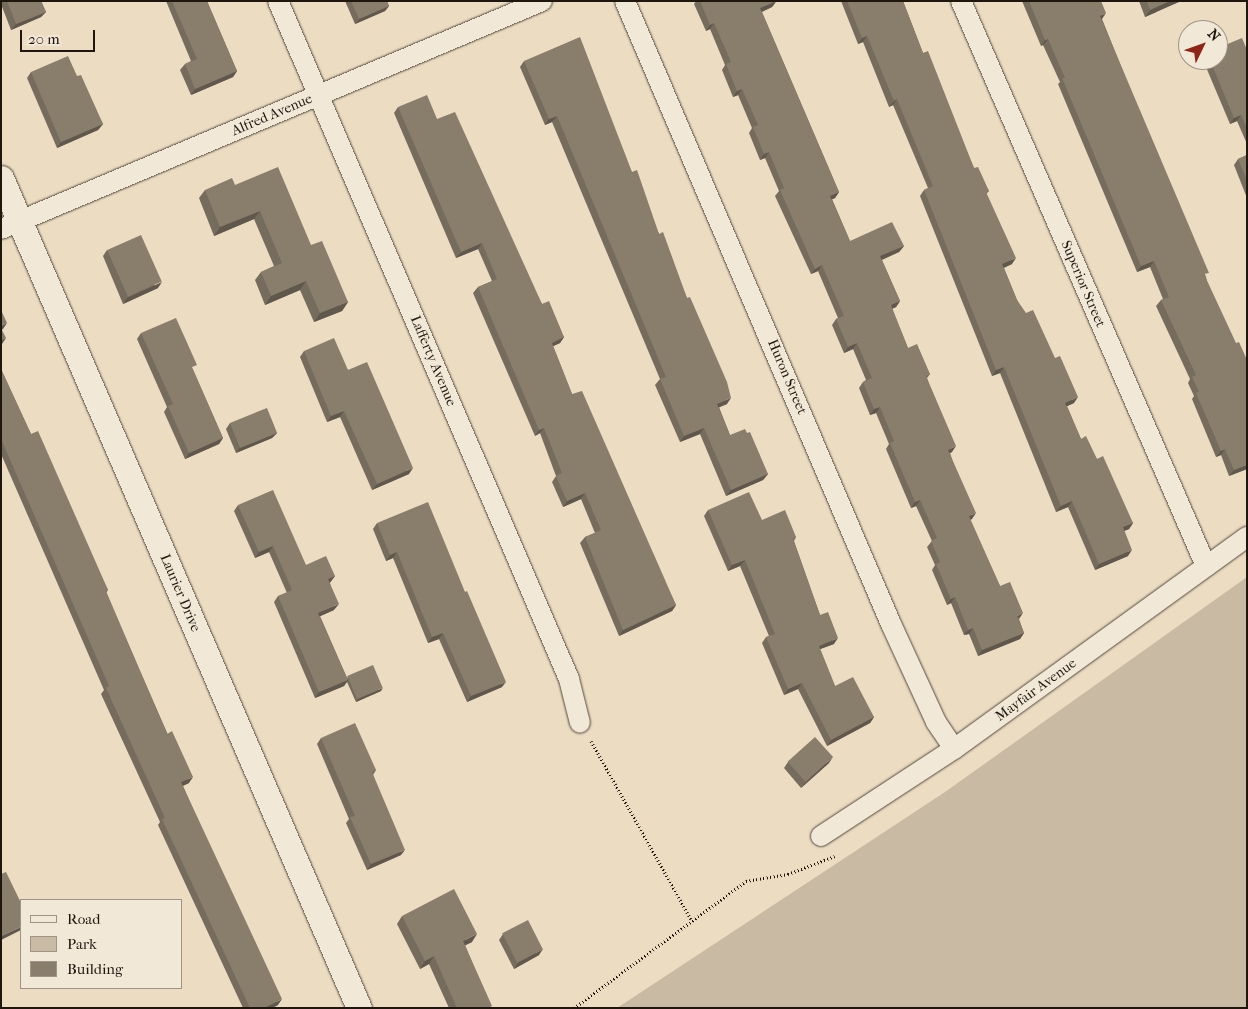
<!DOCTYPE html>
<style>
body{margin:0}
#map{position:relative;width:1248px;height:1009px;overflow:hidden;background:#ebdcc2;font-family:"IM FELL French Canon",serif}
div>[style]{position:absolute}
.green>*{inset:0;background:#c8baa3}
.path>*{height:3px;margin-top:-1.5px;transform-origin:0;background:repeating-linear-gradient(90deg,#1f160e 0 1px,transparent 0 3.5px)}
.roads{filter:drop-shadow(0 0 1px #52483b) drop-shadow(0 0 1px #52483b)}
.minor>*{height:20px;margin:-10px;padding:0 10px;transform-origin:10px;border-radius:10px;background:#f2e8d7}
.tertiary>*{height:25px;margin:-12.5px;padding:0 12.5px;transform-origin:12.5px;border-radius:12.5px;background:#f2e8d7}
.wall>*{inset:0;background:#766c5d}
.shaded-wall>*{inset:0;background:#60584c}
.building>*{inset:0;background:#897d6c;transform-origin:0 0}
span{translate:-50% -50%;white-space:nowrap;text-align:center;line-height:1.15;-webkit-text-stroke:5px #f2e8d7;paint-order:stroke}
.street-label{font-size:14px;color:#1f160e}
.frame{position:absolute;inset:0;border:2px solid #1f160e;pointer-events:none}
.legend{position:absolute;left:20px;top:899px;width:162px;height:90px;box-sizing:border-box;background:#f2e8d7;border:1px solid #9e9487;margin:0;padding:6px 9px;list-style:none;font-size:15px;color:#1f160e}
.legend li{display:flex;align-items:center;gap:10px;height:25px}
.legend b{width:25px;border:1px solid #9e9487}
.north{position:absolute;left:1178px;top:20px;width:50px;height:50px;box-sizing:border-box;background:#f2e8d7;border:1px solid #9e9487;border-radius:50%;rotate:48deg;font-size:14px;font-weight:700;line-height:20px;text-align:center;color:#1f160e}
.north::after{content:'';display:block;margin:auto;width:18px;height:22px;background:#8f2418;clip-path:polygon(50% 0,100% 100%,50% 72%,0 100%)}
.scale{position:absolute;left:20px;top:30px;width:75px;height:22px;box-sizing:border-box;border:2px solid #1f160e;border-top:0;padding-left:6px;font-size:15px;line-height:18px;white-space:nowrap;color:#1f160e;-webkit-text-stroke:4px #f2e8d7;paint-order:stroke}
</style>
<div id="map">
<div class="green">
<div style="clip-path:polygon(1247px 577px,1247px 1008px,617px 1008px,945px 792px)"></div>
</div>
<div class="path">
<div style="left:591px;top:741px;width:204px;rotate:60.7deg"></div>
<div style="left:574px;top:1008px;width:214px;rotate:-36.4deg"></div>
<div style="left:746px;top:881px;width:43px;rotate:-9.5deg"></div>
<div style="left:788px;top:874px;width:50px;rotate:-21deg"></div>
</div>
<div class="roads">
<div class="minor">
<div style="left:278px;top:1px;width:738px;rotate:66.77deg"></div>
<div style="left:569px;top:679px;width:45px;rotate:76deg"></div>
<div style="left:625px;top:1px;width:677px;rotate:66.88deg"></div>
<div style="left:891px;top:624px;width:108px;rotate:65.3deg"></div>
<div style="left:936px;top:722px;width:32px;rotate:56deg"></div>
<div style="left:961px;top:1px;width:616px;rotate:66.56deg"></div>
<div style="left:1px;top:229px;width:587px;rotate:-22.85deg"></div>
<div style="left:821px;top:836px;width:159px;rotate:-33.2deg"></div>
<div style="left:954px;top:749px;width:362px;rotate:-35.9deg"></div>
</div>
<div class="tertiary">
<div style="left:1px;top:178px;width:904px;rotate:66.67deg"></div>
</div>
</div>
<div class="wall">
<div style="clip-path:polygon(1px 1px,41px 1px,46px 12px,41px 17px,11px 30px,1px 4px)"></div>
<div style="clip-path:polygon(166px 1px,207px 1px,237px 71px,233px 77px,191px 95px,180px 70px,185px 64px,191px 61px)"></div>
<div style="clip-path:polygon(345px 1px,387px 1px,389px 6px,385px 11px,355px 24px)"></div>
<div style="clip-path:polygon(696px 1px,776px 1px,772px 7px,762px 12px,839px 192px,835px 198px,832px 199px,850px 241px,904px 246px,899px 252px,882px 260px,900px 301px,896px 307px,892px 309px,908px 348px,930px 374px,927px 378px,952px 452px,950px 453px,972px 519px,970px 520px,1000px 586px,1019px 619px,1024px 633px,1020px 639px,978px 656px,969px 634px,964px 635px,951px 603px,947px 605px,932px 570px,935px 565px,927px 547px,932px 541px,916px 506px,911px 508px,886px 449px,889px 444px,876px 413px,870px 415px,859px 388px,863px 382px,866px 380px,853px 349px,844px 353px,832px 325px,836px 319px,838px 318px,818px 271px,811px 274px,775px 196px,779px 191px,765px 158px,760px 160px,749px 133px,752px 128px,738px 95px,733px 97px,722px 70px,725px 65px,710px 29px,706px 31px,694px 4px)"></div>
<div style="clip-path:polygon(841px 1px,903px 1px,923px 53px,974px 168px,989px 191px,986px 194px,1012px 264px,1004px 268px,1017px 300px,1074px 403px,1067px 406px,1081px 439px,1097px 459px,1133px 523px,1129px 529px,1124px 531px,1128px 556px,1095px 570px,1068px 507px,1056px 512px,1000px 373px,992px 376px,920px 196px,924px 190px,928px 188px,893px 105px,889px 107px,863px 42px,858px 44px)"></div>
<div style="clip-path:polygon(1022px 1px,1101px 1px,1102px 19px,1206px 277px,1247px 469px,1229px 476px,1221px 455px,1216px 457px,1192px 399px,1194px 396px,1188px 383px,1190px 379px,1156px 306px,1161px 300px,1163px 299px,1150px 267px,1137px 272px,1058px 84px,1060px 82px,1043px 45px,1041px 46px)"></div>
<div style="clip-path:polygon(1139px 1px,1181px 1px,1145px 17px)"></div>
<div style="clip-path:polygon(1247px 50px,1247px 144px,1237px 121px,1230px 124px,1203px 60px,1218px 60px)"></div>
<div style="clip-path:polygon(524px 61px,632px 172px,687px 298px,727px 404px,719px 407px,730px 435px,768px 474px,763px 480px,726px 496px,700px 434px,680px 442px,655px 385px,660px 379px,552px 122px,545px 125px,520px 67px)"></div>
<div style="clip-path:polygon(31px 72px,77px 76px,103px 124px,98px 130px,57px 148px,27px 78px)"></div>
<div style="clip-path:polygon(398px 107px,437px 119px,542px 304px,564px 337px,560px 343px,553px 346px,572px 394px,676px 605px,672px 611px,619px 636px,580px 543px,585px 537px,595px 533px,581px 499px,563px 507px,552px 482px,556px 476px,540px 433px,535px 436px,473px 293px,478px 287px,492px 281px,478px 249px,456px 258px,394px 113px)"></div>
<div style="clip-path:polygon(1247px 155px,1247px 198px,1234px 165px,1238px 159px)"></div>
<div style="clip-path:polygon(235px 185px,311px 245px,348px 302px,342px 311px,314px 322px,300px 290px,265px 305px,255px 280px,261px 272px,274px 266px,254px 219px,214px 236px,199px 198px,205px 190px)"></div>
<div style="clip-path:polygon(107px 250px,158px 288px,123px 304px,103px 256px)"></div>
<div style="clip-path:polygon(141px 333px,193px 370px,223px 438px,219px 444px,185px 459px,164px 412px,167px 407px,137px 339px)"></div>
<div style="clip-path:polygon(304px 351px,348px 370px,409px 474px,372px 490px,340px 417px,327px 422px,300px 357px)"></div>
<div style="clip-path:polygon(1px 369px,31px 434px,108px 590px,106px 593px,189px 783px,183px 786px,278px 1005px,272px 1008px,243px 1008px,158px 825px,160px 822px,101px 694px,104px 690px,1px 454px)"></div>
<div style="clip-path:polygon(230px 423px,277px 433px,272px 438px,236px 453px,226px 429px)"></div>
<div style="clip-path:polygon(238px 505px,306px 565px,335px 576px,330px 583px,334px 610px,320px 616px,347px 678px,348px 677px,381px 691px,356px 702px,347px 682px,344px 686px,315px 698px,274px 602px,278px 596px,287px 593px,269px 552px,255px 558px,234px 511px)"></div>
<div style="clip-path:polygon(708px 510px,762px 520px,796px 537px,794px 541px,820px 615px,834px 644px,820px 649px,835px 686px,874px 717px,870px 723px,827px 746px,798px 689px,784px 695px,762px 643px,766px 637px,769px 636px,740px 566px,728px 571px,704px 516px)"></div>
<div style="clip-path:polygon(377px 523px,502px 687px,467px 702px,439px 639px,428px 643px,393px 558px,386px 561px,373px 529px)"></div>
<div style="clip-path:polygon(321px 738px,376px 770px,373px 775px,401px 855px,367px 870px,346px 823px,349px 819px,317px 744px)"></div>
<div style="clip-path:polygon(788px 762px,829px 763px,801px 788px,784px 768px)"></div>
<div style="clip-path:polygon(402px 916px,472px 942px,465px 945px,491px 1008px,449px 1008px,429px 964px,420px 969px,397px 924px)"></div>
<div style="clip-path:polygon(503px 934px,539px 955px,514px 969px,499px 940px)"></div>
</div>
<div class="shaded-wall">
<div style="clip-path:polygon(1170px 1px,1181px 1px,1145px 17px,1150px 10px)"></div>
<div style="clip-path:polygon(776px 2px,772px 7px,756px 14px,760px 8px)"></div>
<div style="clip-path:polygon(389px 6px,385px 11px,355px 24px,359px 19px)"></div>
<div style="clip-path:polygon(46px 12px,41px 17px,11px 30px,16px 24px)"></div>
<div style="clip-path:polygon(1106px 13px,1102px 19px,1096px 21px,1100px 16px)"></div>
<div style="clip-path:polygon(714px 23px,710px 29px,706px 31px,710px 25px)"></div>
<div style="clip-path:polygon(867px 36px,863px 42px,858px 44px,862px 38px)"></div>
<div style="clip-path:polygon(1048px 39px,1043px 45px,1041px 46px,1045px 40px)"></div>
<div style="clip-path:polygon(237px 71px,233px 77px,191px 95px,195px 89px)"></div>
<div style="clip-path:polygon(742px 89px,738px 95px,733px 97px,737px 91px)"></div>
<div style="clip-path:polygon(897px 99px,893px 105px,889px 107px,894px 101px)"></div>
<div style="clip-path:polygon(1241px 115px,1237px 121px,1230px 124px,1234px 118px)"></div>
<div style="clip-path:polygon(557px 116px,552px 122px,545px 125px,549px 119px)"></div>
<div style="clip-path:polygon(103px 124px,98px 130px,57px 148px,61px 142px)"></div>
<div style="clip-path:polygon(769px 152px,765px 158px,760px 160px,764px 154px)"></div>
<div style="clip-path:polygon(839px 192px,835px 198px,826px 202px,830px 196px)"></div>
<div style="clip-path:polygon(260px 211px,254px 219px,214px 236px,220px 227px)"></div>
<div style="clip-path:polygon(482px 243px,478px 249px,456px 258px,461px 252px)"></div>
<div style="clip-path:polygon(904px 246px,899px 252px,876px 262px,880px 256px)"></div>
<div style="clip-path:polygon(1016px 258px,1012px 264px,998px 270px,1002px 264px)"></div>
<div style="clip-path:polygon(1154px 261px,1150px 267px,1137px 272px,1141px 266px)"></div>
<div style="clip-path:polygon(822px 265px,818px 271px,811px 274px,815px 269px)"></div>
<div style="clip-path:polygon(306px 281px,300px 290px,265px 305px,271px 296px)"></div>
<div style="clip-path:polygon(162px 282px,158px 288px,123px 304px,127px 298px)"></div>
<div style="clip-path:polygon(900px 301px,896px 307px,887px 311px,891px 305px)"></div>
<div style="clip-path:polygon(348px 302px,342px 311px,314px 322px,320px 313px)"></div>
<div style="clip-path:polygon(7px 323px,3px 329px,1px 330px,1px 326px)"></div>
<div style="clip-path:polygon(564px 337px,560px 343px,547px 349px,552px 343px)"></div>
<div style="clip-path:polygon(6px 338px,2px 344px,1px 345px,1px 340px)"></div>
<div style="clip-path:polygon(857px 343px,853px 349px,844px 353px,848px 347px)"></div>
<div style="clip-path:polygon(1004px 367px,1000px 373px,992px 376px,996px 370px)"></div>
<div style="clip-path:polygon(1078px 397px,1074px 403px,1061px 409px,1065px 403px)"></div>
<div style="clip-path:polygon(731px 398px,727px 404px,713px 410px,717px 404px)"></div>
<div style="clip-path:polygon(880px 407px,876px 413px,870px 415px,874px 409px)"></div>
<div style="clip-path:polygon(344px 411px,340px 417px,327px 422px,331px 416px)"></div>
<div style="clip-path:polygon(544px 428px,540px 433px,535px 436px,539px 430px)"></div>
<div style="clip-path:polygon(704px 428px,700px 434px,680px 442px,684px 436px)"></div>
<div style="clip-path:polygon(277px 433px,272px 438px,236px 453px,240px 447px)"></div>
<div style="clip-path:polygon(223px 438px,219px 444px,185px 459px,189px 453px)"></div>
<div style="clip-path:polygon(956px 446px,952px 452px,944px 456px,948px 450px)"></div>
<div style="clip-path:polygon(1225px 449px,1221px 455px,1216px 457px,1221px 451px)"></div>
<div style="clip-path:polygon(1247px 465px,1247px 469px,1229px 476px,1234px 470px)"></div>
<div style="clip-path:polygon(413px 468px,409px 474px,372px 490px,377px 484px)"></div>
<div style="clip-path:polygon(768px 474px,763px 480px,726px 496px,731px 490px)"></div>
<div style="clip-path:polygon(585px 493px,581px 499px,563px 507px,567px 501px)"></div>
<div style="clip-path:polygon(920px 500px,916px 506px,911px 508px,915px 502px)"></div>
<div style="clip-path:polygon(1072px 501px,1068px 507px,1056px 512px,1061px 506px)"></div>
<div style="clip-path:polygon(976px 513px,972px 519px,965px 522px,969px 516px)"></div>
<div style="clip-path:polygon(1133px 523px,1129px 529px,1119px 533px,1123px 527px)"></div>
<div style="clip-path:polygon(273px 546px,269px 552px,255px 558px,259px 552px)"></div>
<div style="clip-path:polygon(1132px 550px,1128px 556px,1095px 570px,1099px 564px)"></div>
<div style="clip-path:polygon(397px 552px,393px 558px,386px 561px,390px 555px)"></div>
<div style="clip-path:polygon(745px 560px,740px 566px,728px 571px,732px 565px)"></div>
<div style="clip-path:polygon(335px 576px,330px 582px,324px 585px,328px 579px)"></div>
<div style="clip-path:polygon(955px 597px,951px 603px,947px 605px,951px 599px)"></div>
<div style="clip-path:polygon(339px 604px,334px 610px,314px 619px,318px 613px)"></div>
<div style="clip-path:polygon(676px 605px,672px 611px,619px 636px,623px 630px)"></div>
<div style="clip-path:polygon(1023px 613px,1019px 619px,1017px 616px)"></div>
<div style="clip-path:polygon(973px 628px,969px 634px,964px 635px,968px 630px)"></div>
<div style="clip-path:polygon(443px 633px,439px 639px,428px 643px,432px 637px)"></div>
<div style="clip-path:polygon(1024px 633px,1020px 639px,978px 656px,982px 650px)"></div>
<div style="clip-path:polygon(838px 638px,834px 644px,815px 651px,819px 646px)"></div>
<div style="clip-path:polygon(348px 680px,344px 686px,315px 698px,319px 692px)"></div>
<div style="clip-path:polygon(506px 682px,502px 687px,467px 702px,471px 696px)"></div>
<div style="clip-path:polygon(802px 683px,798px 689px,784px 695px,788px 689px)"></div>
<div style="clip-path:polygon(383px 688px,381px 691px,356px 702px,358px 699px)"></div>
<div style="clip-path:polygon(874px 717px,870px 723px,827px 746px,831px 740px)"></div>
<div style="clip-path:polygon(833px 757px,829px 763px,801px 788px,806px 782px)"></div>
<div style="clip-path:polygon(193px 777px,189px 783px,177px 788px,181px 782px)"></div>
<div style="clip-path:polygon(405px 850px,401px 855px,367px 870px,371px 864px)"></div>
<div style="clip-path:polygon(21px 927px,21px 930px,1px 940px,1px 936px)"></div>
<div style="clip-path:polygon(477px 934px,472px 942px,458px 949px,463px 941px)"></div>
<div style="clip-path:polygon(543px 949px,539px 955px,514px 969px,518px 963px)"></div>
<div style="clip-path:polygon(434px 956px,429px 964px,420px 969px,425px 961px)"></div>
<div style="clip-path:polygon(282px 999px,278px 1005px,272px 1008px,264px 1008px)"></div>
</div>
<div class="building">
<div style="clip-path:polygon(7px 1px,41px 1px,46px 12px,16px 24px)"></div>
<div style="clip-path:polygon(172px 1px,207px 1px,237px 71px,195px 89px,185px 64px,197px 59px)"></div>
<div style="clip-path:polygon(351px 1px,387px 1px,389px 6px,359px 19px)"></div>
<div style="clip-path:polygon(700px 1px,776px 1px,760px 8px,839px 192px,830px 196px,850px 241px,892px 222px,904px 246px,880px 256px,900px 301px,891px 305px,908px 348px,917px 344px,930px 374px,926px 376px,956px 446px,948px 450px,976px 513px,969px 516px,1000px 586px,1010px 582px,1023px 613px,1017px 616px,1024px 633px,982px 650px,973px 628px,968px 630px,955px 597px,951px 599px,936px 564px,940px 562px,931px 541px,937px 538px,920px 500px,915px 502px,890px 443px,894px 441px,880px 407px,874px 409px,863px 382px,872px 378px,857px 343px,848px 347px,836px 319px,844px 316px,822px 265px,815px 269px,780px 190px,784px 188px,769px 152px,764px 154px,753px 127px,758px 125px,742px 89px,737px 91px,726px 64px,731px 62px,714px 23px,710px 25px)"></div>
<div style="clip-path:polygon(847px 1px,903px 1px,923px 53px,928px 51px,974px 168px,978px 167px,989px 191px,986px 192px,1016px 258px,1002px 264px,1017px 300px,1026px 313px,1033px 310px,1055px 358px,1060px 356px,1078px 397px,1065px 403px,1081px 439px,1086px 436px,1097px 459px,1103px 456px,1133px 523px,1123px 527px,1132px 550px,1099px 564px,1072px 501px,1061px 506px,1004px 367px,996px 370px,924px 190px,933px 186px,897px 99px,894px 101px,867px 36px,862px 38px)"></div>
<div style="clip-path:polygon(1029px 1px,1101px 1px,1106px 13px,1100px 16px,1209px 273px,1204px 274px,1236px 343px,1239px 342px,1247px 360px,1247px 465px,1234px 470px,1225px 449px,1221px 451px,1196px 393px,1199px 392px,1192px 377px,1196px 375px,1161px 300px,1169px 297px,1154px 261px,1141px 266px,1062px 78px,1065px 78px,1048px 39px,1045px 40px)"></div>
<div style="clip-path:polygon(1147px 1px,1170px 1px,1150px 10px)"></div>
<div style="clip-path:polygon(580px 37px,632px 172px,637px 170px,659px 234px,663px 232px,687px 298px,690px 297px,727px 382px,731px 398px,717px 404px,730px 435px,745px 429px,747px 433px,750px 432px,768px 474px,731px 490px,704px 428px,684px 436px,660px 379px,666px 377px,557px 116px,549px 119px,524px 61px)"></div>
<div style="clip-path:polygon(1242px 38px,1247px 50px,1247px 128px,1241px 115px,1234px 118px,1210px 60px,1218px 60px,1218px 48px)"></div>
<div style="clip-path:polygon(68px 56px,77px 76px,81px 75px,103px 124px,61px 142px,31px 72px)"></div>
<div style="clip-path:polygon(427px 95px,437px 119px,455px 112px,542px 304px,549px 301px,564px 337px,552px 343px,572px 394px,582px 391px,676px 605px,623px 630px,585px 537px,601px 530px,585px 493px,567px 501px,556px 476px,562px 473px,544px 428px,539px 430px,478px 287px,497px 279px,482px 243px,461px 252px,398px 107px)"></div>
<div style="clip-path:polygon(1247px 155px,1247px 181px,1238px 159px)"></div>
<div style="clip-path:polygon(278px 167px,311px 245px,322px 241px,348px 302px,320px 313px,306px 281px,271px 296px,261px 272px,282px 263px,260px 211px,220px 227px,205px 190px,232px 178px,235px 185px)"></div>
<div style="left:141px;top:235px;width:51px;height:37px;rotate:66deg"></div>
<div style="clip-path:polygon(1px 310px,7px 323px,1px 326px)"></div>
<div style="clip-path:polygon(176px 318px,197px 365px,192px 367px,223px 438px,189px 453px,168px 406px,173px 404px,141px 333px)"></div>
<div style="clip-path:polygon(1px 328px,6px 338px,1px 340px)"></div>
<div style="clip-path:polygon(334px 338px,348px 370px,367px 362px,413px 468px,377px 484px,344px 411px,331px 416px,304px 351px)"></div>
<div style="clip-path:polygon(1px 369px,31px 434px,38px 431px,108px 590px,106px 591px,167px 734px,172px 731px,193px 777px,181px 782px,282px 999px,264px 1008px,250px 1008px,162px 819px,165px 818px,106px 688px,109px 686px,1px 439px)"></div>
<div style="left:267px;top:408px;width:27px;height:40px;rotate:68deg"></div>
<div style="clip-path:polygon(273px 490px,306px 565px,326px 556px,335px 576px,328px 579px,339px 604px,318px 613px,348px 680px,319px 692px,278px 596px,292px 590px,273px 546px,259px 552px,238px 505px)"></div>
<div style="clip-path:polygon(749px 492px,762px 520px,785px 510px,796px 537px,793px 539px,820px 615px,828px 612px,838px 638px,819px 646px,835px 686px,853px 677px,874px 717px,831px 740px,802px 683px,788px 689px,766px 637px,775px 634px,745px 560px,732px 565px,708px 510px)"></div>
<div style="clip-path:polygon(428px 502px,465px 592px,467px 591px,506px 682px,471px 696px,443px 633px,432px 637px,397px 552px,390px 555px,377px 523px)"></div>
<div style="left:373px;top:665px;width:25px;height:28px;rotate:67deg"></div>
<div style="clip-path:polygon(355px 723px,376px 770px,372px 772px,405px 850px,371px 864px,350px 817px,355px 816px,321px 738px)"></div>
<div style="left:815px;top:737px;width:27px;height:37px;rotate:48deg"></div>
<div style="clip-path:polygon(6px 872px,21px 903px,21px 927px,1px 936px,1px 874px)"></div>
<div style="clip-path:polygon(454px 889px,477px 934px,463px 941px,492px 1006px,488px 1008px,457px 1008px,434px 956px,425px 961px,402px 916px)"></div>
<div style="left:528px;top:920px;width:33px;height:29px;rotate:63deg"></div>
</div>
<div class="street-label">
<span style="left:272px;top:115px;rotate:-23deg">Alfred Avenue</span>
<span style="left:1083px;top:284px;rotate:67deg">Superior Street</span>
<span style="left:433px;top:361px;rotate:67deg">Lafferty Avenue</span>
<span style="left:787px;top:377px;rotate:67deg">Huron Street</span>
<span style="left:180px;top:593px;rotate:67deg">Laurier Drive</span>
<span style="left:1036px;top:690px;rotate:-36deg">Mayfair Avenue</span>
</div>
<div class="frame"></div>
<ul class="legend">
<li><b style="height:6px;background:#f2e8d7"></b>Road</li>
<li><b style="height:14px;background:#c8baa3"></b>Park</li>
<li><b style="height:14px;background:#897d6c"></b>Building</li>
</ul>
<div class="north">N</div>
<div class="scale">20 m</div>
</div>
